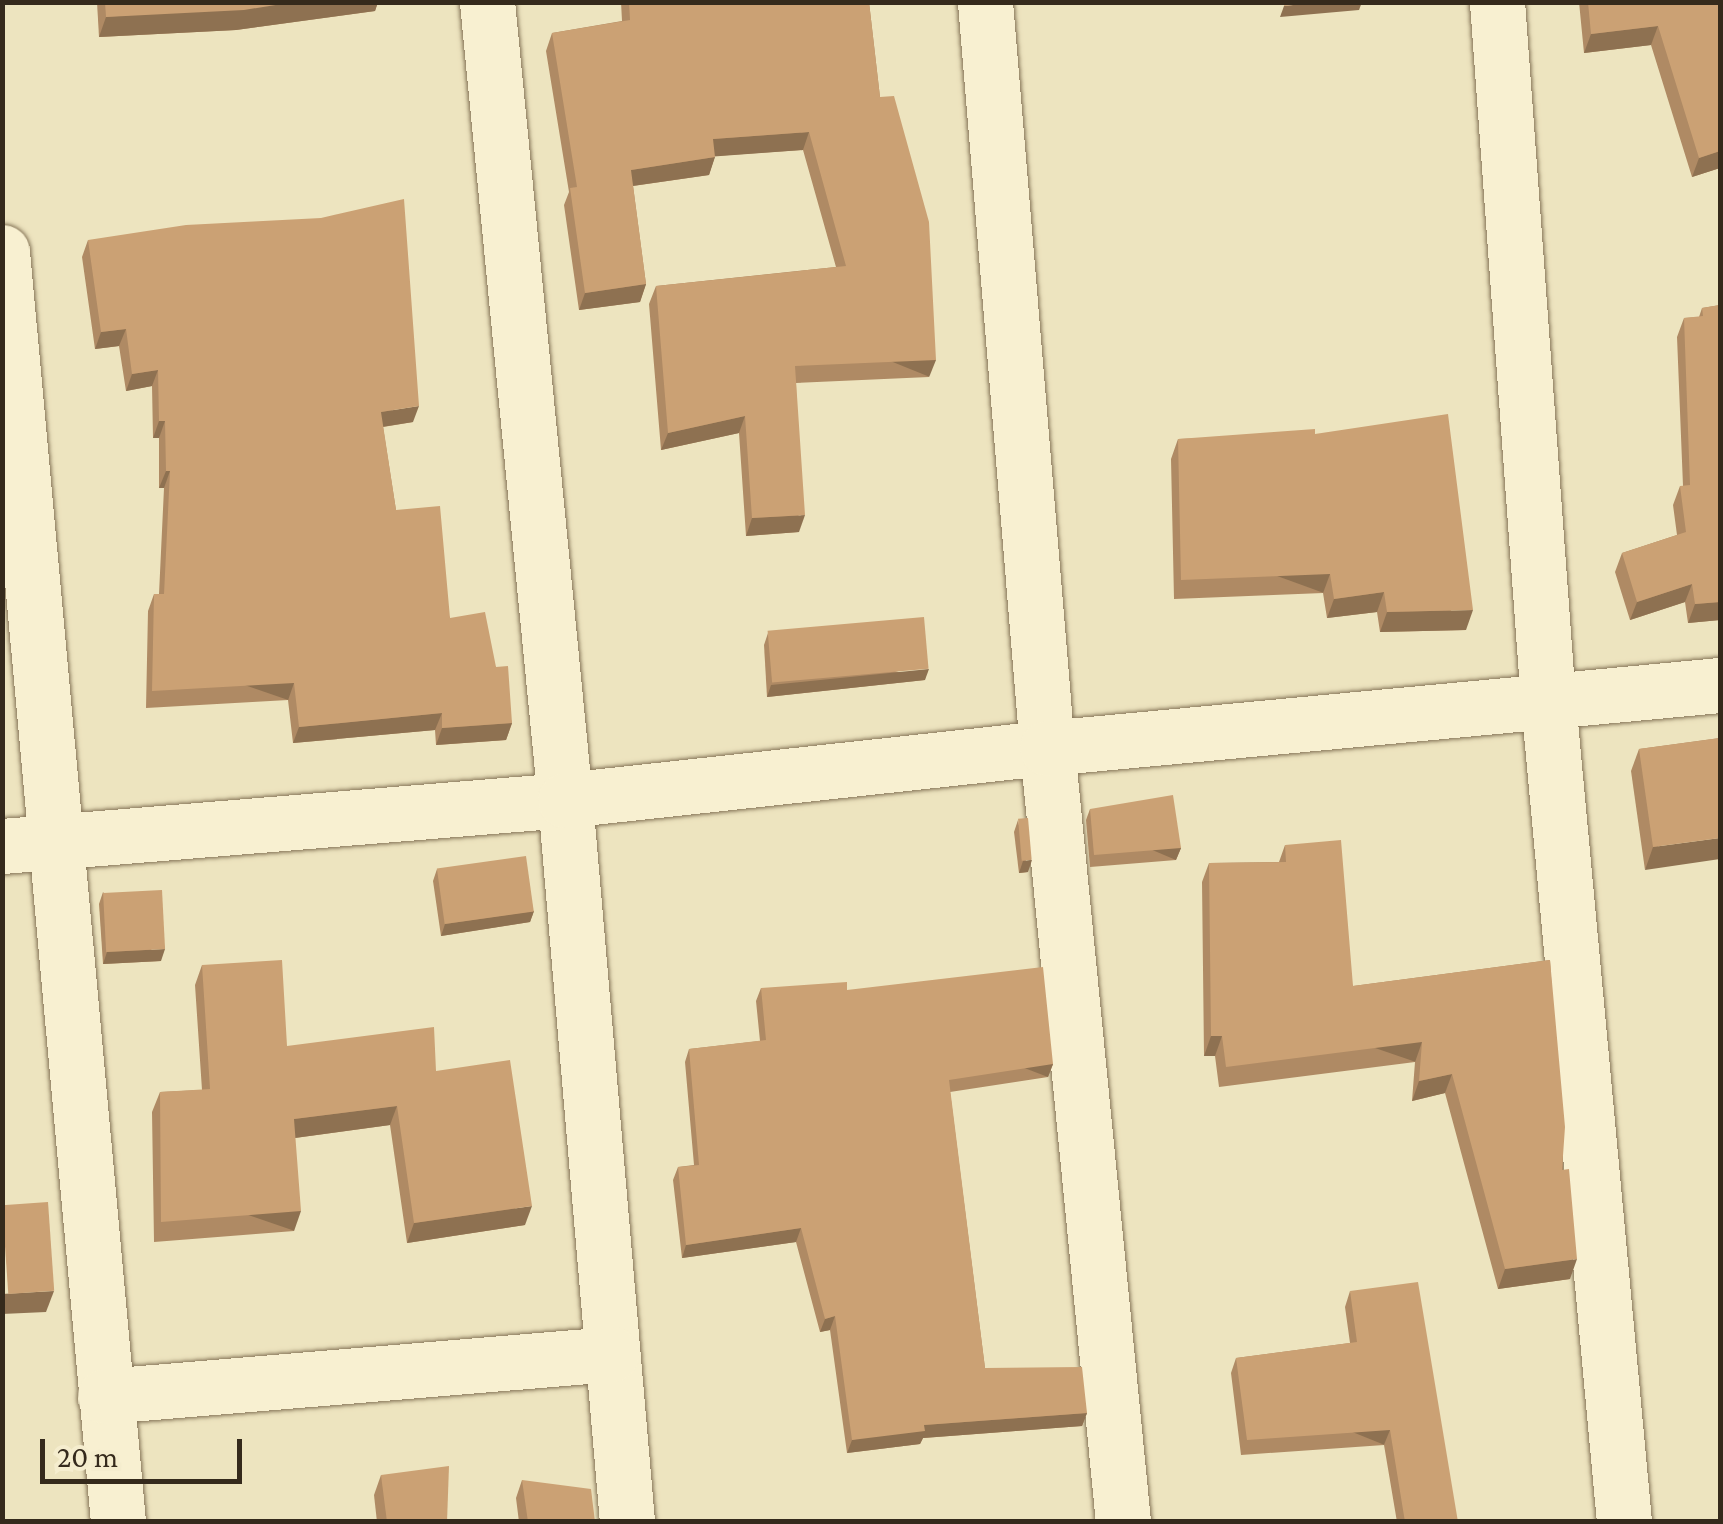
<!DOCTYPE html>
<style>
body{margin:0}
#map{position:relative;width:1723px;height:1524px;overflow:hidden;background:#ede4bf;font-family:"Crimson Pro",serif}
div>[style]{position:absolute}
.roads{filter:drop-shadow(0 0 2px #857457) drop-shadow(0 0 2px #857457)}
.street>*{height:55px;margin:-27.5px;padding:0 27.5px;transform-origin:27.5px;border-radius:27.5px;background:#f8f0d1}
.wall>*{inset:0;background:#af8a64}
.shaded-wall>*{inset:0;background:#8e7151;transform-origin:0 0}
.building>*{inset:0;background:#cba174;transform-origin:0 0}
span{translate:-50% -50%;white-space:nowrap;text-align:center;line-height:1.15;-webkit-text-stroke:9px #f5edce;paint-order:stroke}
.frame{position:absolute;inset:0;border:5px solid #352a1c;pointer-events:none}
.scale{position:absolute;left:40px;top:1439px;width:202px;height:45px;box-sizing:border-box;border:5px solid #352a1c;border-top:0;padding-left:12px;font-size:30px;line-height:35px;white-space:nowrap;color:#352a1c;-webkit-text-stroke:8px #f5edce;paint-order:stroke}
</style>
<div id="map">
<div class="roads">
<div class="street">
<div style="left:487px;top:2px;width:802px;rotate:84.42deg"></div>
<div style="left:565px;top:800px;width:725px;rotate:85.09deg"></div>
<div style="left:985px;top:2px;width:749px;rotate:85.25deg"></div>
<div style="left:1047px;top:748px;width:778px;rotate:84.39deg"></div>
<div style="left:1497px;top:2px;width:701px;rotate:85.83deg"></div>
<div style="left:1548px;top:701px;width:825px;rotate:84.71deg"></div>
<div style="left:2px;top:252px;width:1275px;rotate:84.78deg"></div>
<div style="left:2px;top:846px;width:565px;rotate:-4.67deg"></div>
<div style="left:565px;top:800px;width:485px;rotate:-6.2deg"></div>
<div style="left:1047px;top:748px;width:676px;rotate:-5.35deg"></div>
<div style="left:105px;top:1396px;width:508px;rotate:-4.74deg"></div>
</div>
</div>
<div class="wall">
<div style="clip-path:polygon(97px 2px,378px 2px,375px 11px,236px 30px,99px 37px)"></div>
<div style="clip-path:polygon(621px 2px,869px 2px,880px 97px,929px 377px,796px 383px,799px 532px,746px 536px,739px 433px,661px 450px,649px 304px,656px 286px,836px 267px,803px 150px,715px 156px,709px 175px,633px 186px,646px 284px,640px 302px,579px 310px,564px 205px,569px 192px,546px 51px,552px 33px,622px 21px)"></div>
<div style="clip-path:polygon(1579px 2px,1720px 2px,1720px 168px,1692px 177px,1651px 45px,1584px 53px)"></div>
<div style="clip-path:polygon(88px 240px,413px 422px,383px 427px,396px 510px,450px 618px,496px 667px,512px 723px,506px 740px,436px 745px,435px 730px,293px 743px,288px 700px,146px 708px,148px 611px,154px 594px,159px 594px,164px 488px,159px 488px,159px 438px,153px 438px,152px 386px,126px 391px,119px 346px,95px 349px,82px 257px)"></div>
<div style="clip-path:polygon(1720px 305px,1720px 620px,1688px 623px,1685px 602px,1630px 620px,1615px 572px,1622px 553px,1677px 535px,1673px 505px,1680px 486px,1683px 486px,1677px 337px,1684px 318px,1699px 317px,1702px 308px)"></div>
<div style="clip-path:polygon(1315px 434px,1466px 630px,1380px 632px,1377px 612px,1327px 618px,1323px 593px,1174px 599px,1171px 459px,1178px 439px)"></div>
<div style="clip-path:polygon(768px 633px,925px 680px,767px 697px,764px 645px)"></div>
<div style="clip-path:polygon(1720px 738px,1645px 870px,1631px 771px,1639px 749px)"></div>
<div style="clip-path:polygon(1090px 809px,1181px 848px,1176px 860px,1090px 867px,1086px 820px)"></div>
<div style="clip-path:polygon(1018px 820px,1028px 872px,1019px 873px,1014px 832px)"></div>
<div style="clip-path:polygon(1285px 845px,1353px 986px,1550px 960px,1570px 1279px,1498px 1289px,1445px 1093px,1412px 1101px,1415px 1062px,1219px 1087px,1215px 1056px,1204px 1056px,1202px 882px,1209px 863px,1279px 862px)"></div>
<div style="clip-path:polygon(437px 869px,534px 911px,530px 922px,441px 936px,433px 881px)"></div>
<div style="clip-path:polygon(103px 892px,161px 961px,103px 964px,99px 904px)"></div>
<div style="clip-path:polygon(202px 965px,287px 1046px,436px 1071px,525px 1225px,407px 1243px,390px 1125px,295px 1138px,294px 1231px,154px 1242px,152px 1112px,160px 1092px,202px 1090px,195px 985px)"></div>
<div style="clip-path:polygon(761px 988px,847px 990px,1053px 1064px,1048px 1077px,950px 1092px,985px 1368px,1087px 1413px,1082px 1426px,923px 1438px,920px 1444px,847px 1453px,830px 1330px,820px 1332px,796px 1242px,682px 1258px,673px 1180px,678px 1167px,694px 1165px,685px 1062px,689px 1049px,760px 1041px,756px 1001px)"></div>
<div style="clip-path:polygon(1350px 1291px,1458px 1522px,1397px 1522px,1384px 1445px,1241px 1455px,1231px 1373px,1236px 1358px,1350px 1343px,1345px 1307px)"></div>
<div style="clip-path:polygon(381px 1475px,447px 1522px,377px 1522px,374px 1495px)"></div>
<div style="clip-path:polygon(522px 1480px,595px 1522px,519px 1522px,516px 1498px)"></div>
</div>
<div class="shaded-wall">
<div style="clip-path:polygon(294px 2px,378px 2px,375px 11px,236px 30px,99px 37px,106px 17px)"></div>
<div style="clip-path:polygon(1320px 2px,1362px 2px,1359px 10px,1280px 17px,1284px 6px)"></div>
<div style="clip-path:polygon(1658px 26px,1651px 45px,1584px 53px,1591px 34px)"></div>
<div style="clip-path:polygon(809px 132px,803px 150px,707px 157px,713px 139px)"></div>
<div style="clip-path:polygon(1720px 151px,1720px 168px,1692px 177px,1699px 158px)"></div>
<div style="clip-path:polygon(715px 157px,709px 175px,625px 187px,631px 170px)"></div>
<div style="clip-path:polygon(646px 284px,640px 302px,579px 310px,585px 293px)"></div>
<div style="clip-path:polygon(126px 329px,119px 346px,95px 349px,101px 332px)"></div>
<div style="left:936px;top:360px;width:18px;height:141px;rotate:112deg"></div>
<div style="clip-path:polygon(158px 370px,152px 386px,126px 391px,132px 374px)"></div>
<div style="clip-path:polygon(419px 406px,413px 422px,375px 428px,381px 412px)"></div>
<div style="clip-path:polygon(745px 416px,739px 433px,661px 450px,668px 433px)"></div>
<div style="clip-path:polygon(159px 421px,165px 421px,159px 438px,153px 438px)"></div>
<div style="clip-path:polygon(166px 471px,170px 471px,164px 488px,159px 488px)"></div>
<div style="clip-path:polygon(805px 515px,799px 532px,746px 536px,752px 518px)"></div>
<div style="left:1330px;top:574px;width:20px;height:149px;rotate:110deg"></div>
<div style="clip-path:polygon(1692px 584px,1685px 602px,1630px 620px,1637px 602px)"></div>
<div style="clip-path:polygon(1384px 592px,1377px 612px,1327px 618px,1334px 599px)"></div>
<div style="clip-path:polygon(1720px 602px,1720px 620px,1688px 623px,1695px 604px)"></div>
<div style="clip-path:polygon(1473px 610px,1466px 630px,1380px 632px,1387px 612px)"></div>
<div style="clip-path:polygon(929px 669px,925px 680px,767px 697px,771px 685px)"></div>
<div style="left:294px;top:683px;width:18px;height:142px;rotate:109deg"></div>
<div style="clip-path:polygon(442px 713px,435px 730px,293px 743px,299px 727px)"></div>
<div style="clip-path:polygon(512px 723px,506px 740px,436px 745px,442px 728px)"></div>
<div style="clip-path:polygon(1720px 838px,1720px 859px,1645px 870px,1653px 847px)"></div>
<div style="left:1181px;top:848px;width:13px;height:87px;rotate:113deg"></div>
<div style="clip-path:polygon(1032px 860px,1028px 872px,1019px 873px,1023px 861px)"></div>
<div style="clip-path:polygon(534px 911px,530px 922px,441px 936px,445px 924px)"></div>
<div style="clip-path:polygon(165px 949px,161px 961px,103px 964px,107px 952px)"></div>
<div style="clip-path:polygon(1211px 1036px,1222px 1036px,1215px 1056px,1204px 1056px)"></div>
<div style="left:1422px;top:1042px;width:21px;height:198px;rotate:109deg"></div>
<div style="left:1053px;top:1064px;width:14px;height:105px;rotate:111deg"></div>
<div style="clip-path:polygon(1452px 1074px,1445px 1093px,1412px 1101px,1419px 1081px)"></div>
<div style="clip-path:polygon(397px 1106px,390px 1125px,287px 1139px,294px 1119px)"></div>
<div style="clip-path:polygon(532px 1206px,525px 1225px,407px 1243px,414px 1223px)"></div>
<div style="left:301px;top:1211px;width:21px;height:140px;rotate:109deg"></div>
<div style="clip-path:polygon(801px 1228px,796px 1242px,682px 1258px,686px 1245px)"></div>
<div style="clip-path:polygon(1577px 1259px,1570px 1279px,1498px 1289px,1505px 1269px)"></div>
<div style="clip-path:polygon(54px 1291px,46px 1312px,2px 1314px,2px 1294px)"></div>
<div style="clip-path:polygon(835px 1316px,830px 1330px,820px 1332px,825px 1319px)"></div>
<div style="clip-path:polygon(1087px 1413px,1082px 1426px,923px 1438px,920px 1444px,847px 1453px,852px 1440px,924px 1425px)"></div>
<div style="left:1390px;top:1430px;width:16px;height:143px;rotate:112deg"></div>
</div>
<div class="building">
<div style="clip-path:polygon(105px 2px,294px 2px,244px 10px,106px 17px)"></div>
<div style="clip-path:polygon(629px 2px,869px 2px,880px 97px,894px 96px,929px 222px,936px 360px,795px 366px,805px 515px,752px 518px,745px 416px,668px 433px,656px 286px,846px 266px,809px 132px,713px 139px,715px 157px,631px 170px,646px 284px,585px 293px,570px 188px,577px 187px,552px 33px,630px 20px)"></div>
<div style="clip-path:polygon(1285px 2px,1320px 2px,1284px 6px)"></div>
<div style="clip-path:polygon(1588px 2px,1720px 2px,1720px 151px,1699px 158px,1658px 26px,1591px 34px)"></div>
<div style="clip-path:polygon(404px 199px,419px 406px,381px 412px,396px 510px,440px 506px,450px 618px,485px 612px,496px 667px,508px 666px,512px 723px,442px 728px,442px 713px,299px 727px,294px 683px,152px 691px,154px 594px,164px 594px,170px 471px,166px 471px,165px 421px,159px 421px,158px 370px,132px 374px,126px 329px,101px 332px,88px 240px,186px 225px,321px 218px)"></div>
<div style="clip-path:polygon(1720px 305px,1720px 602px,1695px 604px,1692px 584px,1637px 602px,1622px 553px,1686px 532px,1680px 486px,1690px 485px,1684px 318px,1703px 316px,1702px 308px)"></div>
<div style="clip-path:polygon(1448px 414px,1473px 610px,1387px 612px,1384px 592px,1334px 599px,1330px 574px,1181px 580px,1178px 439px,1315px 429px,1315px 434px)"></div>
<div style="left:924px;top:617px;width:52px;height:157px;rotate:85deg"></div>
<div style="clip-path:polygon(1720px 738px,1720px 838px,1653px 847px,1639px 749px)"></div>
<div style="clip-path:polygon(1173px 795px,1181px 848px,1094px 855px,1090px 809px)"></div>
<div style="left:1028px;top:818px;width:42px;height:10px;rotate:85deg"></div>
<div style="clip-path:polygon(1341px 840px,1353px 986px,1550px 960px,1565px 1127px,1562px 1170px,1569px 1169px,1577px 1259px,1505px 1269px,1452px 1074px,1419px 1081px,1422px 1042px,1226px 1067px,1222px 1036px,1211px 1036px,1209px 863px,1286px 862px,1285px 845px)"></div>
<div style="left:526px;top:856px;width:56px;height:90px;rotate:82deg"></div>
<div style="left:162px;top:890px;width:59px;height:59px;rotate:87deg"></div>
<div style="clip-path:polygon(282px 960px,287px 1046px,434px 1027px,436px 1071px,510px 1060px,532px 1206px,414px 1223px,397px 1106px,294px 1119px,301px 1211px,161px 1222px,160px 1092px,210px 1089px,202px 965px)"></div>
<div style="clip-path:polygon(1043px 967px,1053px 1064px,949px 1080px,985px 1368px,1082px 1367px,1087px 1413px,924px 1425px,925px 1431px,852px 1440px,835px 1316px,825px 1319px,801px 1228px,686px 1245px,678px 1167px,699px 1165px,689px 1049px,766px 1040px,761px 988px,847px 982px,847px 990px)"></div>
<div style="left:48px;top:1202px;width:89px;height:46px;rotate:86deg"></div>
<div style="clip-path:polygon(1418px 1282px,1458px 1522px,1405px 1522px,1390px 1430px,1247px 1440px,1236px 1358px,1357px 1342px,1350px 1291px)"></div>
<div style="clip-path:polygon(449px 1466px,447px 1522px,387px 1522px,381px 1475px)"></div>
<div style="clip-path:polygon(522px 1480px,591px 1489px,595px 1522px,528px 1522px)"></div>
<div style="clip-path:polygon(1541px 1519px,1541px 1522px,1499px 1522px)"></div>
</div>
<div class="frame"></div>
<div class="scale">20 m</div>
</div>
